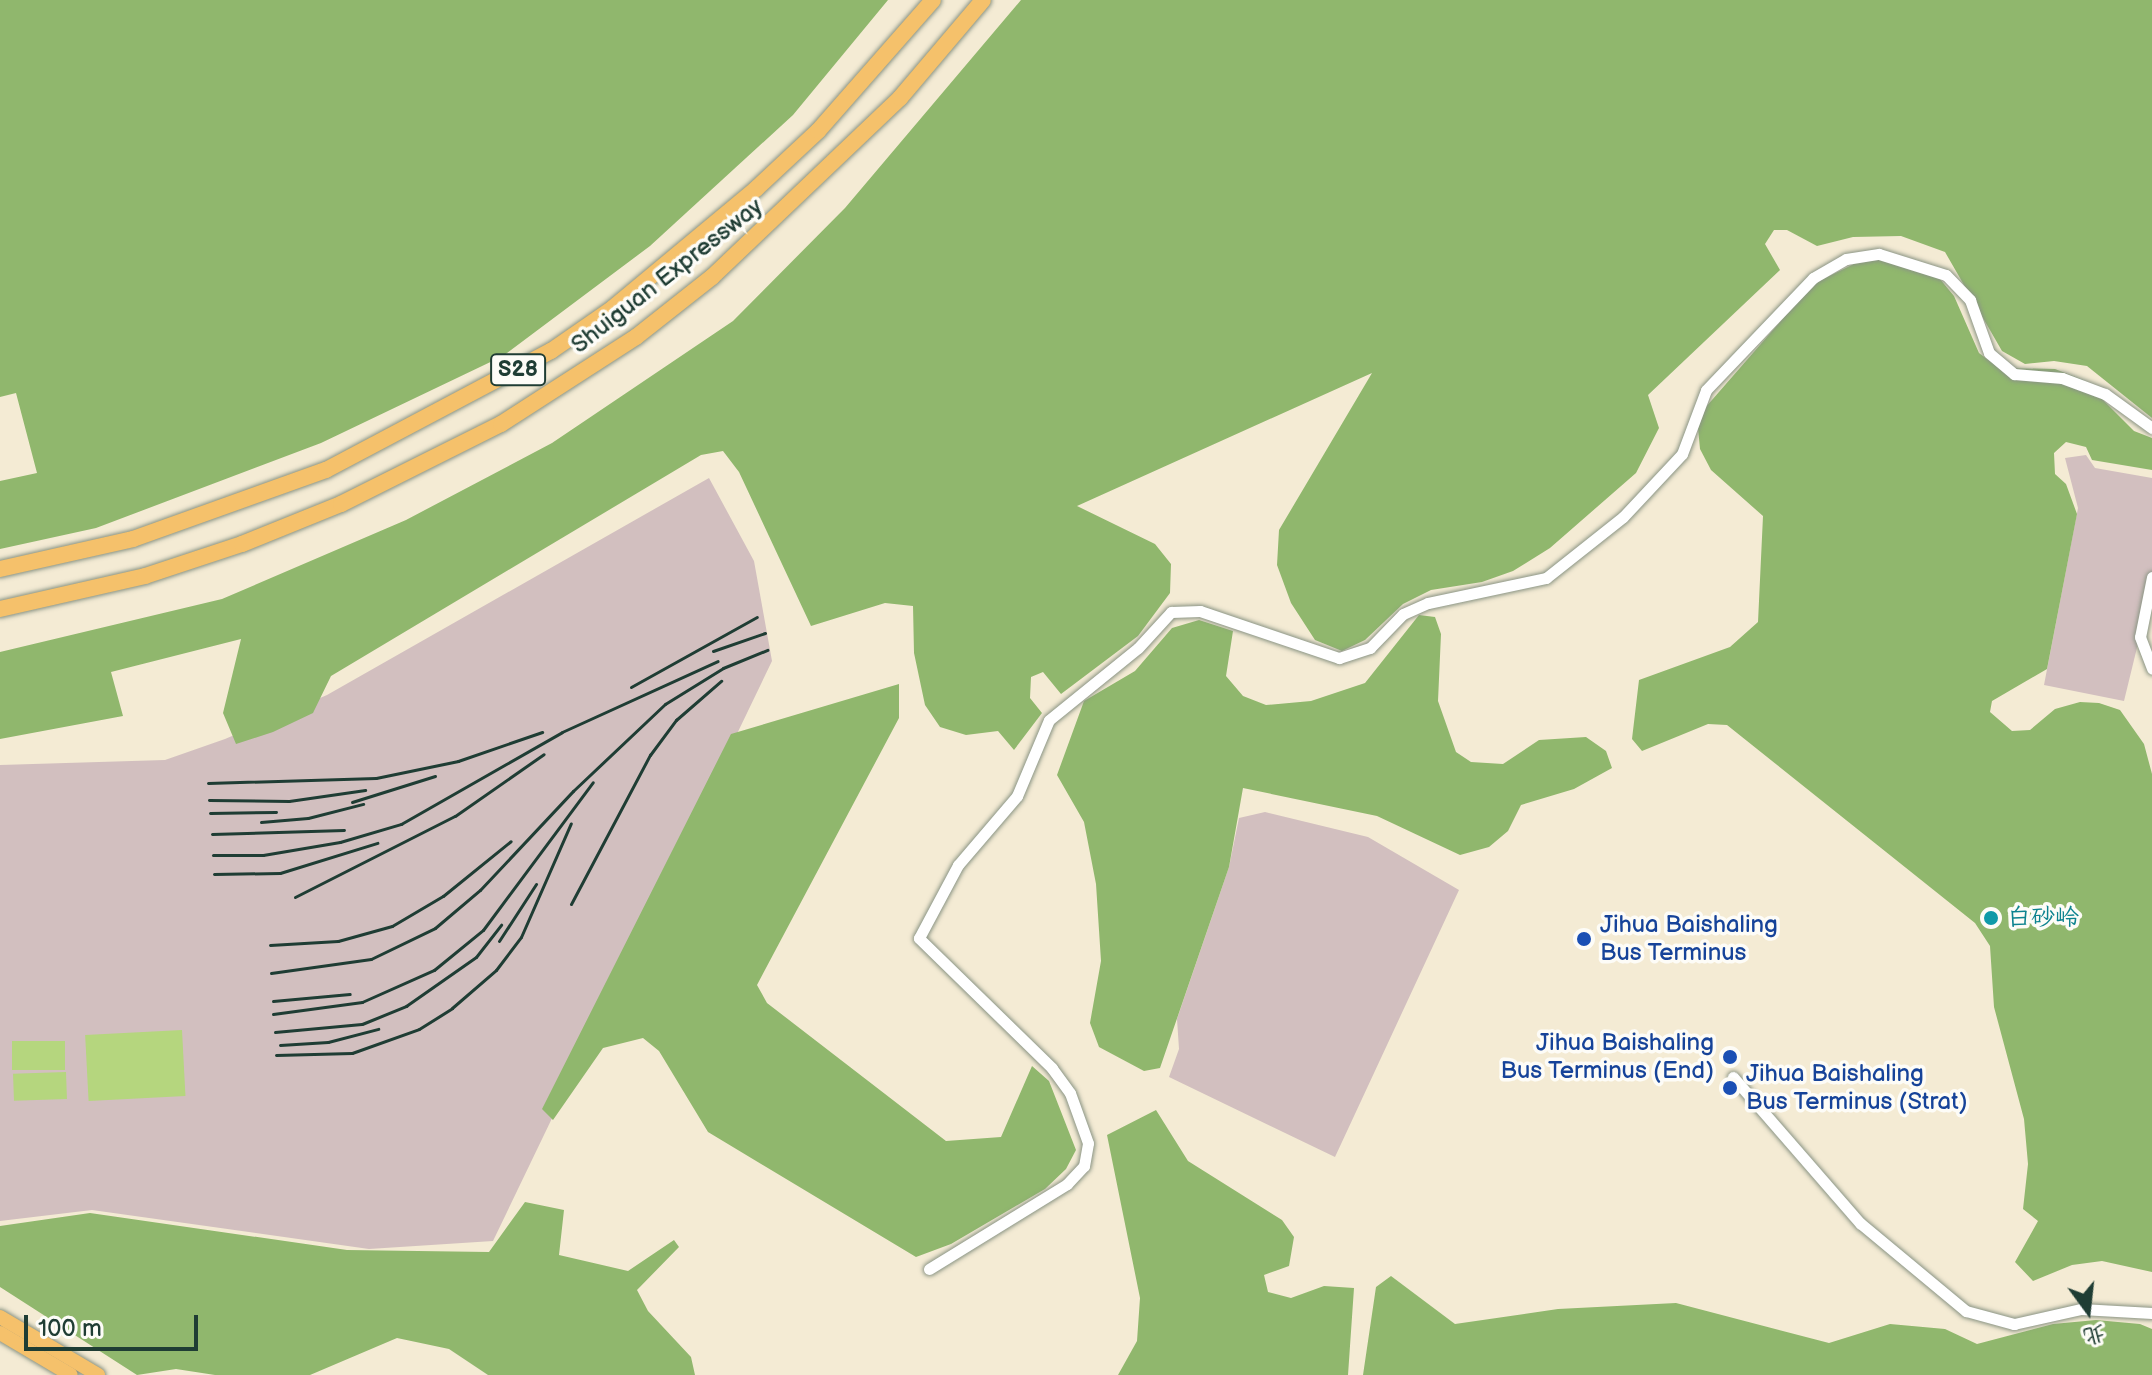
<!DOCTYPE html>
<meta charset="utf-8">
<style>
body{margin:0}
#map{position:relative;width:2152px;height:1375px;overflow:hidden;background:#f4ebd4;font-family:"Balsamiq Sans","LXGW WenKai TC",sans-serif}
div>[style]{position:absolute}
.industrial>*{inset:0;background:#d2bfbf}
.green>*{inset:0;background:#b5d67e;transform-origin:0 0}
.forest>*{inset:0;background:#90b76d}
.roads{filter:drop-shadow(0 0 2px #8a9484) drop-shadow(0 0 2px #8a9484)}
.minor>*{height:11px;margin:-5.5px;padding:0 5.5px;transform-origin:5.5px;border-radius:5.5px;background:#fff}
.major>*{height:14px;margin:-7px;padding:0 7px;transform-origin:7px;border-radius:7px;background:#f5c16b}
.highway>*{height:16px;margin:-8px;padding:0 8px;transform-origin:8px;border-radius:8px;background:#f5c16b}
.rail>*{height:3px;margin:-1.5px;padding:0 1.5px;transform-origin:1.5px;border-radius:1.5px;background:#1f3d34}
.dots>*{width:22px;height:22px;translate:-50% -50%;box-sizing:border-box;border:4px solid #fdfcf7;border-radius:50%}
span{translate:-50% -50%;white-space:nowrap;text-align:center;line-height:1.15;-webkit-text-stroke:7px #fdfcf7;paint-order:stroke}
.shield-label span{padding:2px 6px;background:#fdfcf7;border:2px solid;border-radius:6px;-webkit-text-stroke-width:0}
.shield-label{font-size:22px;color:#1f3d34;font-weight:700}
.street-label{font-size:24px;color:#1f3d34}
.culture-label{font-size:24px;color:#0d838f}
.left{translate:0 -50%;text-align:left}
.transit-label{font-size:24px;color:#164399}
.right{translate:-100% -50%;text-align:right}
.north{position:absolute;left:2048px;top:1271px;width:80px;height:80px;-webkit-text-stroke:6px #fdfcf7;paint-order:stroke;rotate:165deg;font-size:22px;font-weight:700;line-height:32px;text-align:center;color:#1f3d34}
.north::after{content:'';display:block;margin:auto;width:28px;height:36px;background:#1f3d34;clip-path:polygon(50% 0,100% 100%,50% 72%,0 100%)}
.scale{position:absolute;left:24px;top:1315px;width:174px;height:36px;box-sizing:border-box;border:4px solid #1f3d34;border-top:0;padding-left:10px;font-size:24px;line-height:28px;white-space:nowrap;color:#1f3d34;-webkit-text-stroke:6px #fdfcf7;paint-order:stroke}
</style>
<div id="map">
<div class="industrial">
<div style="clip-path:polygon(2086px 455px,2095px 468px,2152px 478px,2152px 586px,2124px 701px,2044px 685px,2078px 508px,2065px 458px)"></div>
<div style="clip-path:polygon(709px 478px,754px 561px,772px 661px,493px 1241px,369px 1249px,92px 1210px,0 1221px,0 765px,165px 760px,225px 739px,327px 695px)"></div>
<div style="clip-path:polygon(1265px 812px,1368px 837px,1459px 890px,1335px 1157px,1169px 1077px,1179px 1049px,1177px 1019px,1229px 867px,1239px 818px)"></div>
</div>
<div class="green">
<div style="left:182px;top:1030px;width:66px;height:97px;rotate:87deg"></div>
<div style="left:12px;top:1041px;width:53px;height:29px"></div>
<div style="left:66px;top:1072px;width:27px;height:53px;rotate:88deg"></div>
</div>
<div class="forest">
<div style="clip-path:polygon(0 0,888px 0,793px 115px,650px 246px,503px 356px,321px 443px,96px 528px,0 549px,0 481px,37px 473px,16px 393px,0 397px)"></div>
<div style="clip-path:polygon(1021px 0,2152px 0,2152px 418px,2087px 366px,2054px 361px,2025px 364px,2002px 351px,1945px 252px,1901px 236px,1853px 237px,1817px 246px,1787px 230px,1774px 230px,1765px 244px,1780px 270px,1648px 395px,1659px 428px,1636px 473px,1550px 548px,1513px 571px,1482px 582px,1431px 590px,1403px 604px,1365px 640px,1342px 651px,1315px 640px,1291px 603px,1277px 565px,1279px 530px,1372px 373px,1077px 506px,1155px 544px,1171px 564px,1170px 593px,1138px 636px,1061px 694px,1043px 672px,1031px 677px,1030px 698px,1042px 713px,1014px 750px,998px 731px,966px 735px,940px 727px,925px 705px,914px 653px,913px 606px,885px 603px,811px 626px,739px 472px,723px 451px,701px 455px,331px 676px,313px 713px,273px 732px,236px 744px,223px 713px,241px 639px,111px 672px,123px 716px,0 739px,0 652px,222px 599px,406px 520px,552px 443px,733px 321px,845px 208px)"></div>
<div style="clip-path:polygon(1862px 260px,1890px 260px,1940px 279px,1954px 296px,1979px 353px,1999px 368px,2055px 369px,2083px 380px,2134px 431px,2152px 438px,2152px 470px,2092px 460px,2086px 447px,2066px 442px,2054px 453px,2055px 474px,2066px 484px,2077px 514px,2047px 669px,1992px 701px,1990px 712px,2012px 731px,2030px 730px,2055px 709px,2080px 702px,2099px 703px,2120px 710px,2144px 744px,2152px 774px,2152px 1272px,2102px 1261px,2072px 1265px,2033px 1281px,2015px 1262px,2038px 1221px,2023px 1209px,2028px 1164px,2024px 1119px,1994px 1007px,1990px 946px,1975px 923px,1727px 725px,1708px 724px,1642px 751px,1632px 739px,1639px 680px,1730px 647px,1758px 622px,1763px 516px,1711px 470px,1700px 449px,1698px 428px,1705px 408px,1813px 284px)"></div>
<div style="clip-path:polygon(1419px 615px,1435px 617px,1441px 634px,1438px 701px,1456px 752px,1471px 762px,1503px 764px,1539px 740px,1586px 737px,1606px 751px,1612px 768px,1574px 789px,1521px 805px,1508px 831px,1489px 847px,1460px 855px,1377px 816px,1243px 788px,1229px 867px,1160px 1068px,1144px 1071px,1099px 1047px,1090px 1023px,1101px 961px,1096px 884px,1084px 822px,1057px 775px,1084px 701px,1135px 671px,1172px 628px,1199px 620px,1233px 631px,1226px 676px,1243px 696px,1266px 705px,1311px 701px,1365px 683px)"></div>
<div style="clip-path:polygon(899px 684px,899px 718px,757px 985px,767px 1003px,946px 1141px,1001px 1137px,1032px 1066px,1049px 1081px,1076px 1150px,1066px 1169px,1045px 1189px,951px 1244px,916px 1257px,708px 1132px,659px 1051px,643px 1038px,603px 1048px,553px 1120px,542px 1109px,731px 734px)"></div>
<div style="clip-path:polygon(1156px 1110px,1188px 1161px,1282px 1220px,1294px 1237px,1289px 1266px,1264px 1275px,1268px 1292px,1291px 1298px,1324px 1286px,1354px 1288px,1348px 1375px,1118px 1375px,1137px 1341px,1140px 1298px,1107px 1135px)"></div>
<div style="clip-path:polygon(525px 1202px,564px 1210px,559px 1255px,628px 1271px,674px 1240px,679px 1247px,637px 1290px,648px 1311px,691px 1357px,695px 1375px,488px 1375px,449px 1349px,397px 1338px,310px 1375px,215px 1375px,176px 1369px,137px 1375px,0 1287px,0 1226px,90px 1213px,347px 1250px,489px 1252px)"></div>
<div style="clip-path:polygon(1391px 1276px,1455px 1324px,1558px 1309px,1676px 1303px,1829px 1343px,1890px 1324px,1945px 1329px,1977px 1344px,2053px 1324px,2096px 1320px,2140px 1324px,2152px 1329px,2152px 1375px,1363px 1375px,1376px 1287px)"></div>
</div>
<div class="roads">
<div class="minor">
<div style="left:2152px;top:577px;width:61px;rotate:101.3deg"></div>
<div style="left:2140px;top:637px;width:34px;rotate:69deg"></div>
<div style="left:1733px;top:1077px;width:194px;rotate:49deg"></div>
<div style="left:1860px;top:1223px;width:138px;rotate:39.7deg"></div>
<div style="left:1966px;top:1311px;width:50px;rotate:15.2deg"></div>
<div style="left:2014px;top:1324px;width:69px;rotate:-12.6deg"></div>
<div style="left:2081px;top:1309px;width:71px;rotate:3.2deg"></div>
<div style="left:929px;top:1269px;width:162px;rotate:-31.6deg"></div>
<div style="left:1067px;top:1184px;width:25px;rotate:-47deg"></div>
<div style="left:1084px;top:1166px;width:23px;rotate:-80deg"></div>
<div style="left:1088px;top:1143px;width:53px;rotate:-109.8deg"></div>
<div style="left:1070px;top:1093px;width:31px;rotate:-126deg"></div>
<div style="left:1052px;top:1068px;width:186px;rotate:-135.7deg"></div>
<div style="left:919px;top:938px;width:83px;rotate:-61.9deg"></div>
<div style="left:958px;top:865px;width:91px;rotate:-49.5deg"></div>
<div style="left:1017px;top:796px;width:82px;rotate:-67.2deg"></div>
<div style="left:1049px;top:720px;width:114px;rotate:-39deg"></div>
<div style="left:1138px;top:648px;width:49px;rotate:-47.5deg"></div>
<div style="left:1171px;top:612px;width:29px;rotate:-2deg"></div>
<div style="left:1200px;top:611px;width:147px;rotate:18.7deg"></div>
<div style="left:1339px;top:658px;width:33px;rotate:-18deg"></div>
<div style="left:1370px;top:648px;width:47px;rotate:-45.9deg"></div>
<div style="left:1403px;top:614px;width:27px;rotate:-24deg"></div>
<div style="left:1428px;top:603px;width:121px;rotate:-12deg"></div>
<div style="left:1546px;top:578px;width:98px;rotate:-38.4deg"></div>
<div style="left:1623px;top:517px;width:86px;rotate:-46.9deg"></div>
<div style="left:1682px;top:454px;width:68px;rotate:-69.4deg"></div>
<div style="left:1706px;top:390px;width:155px;rotate:-46.3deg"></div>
<div style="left:1813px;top:278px;width:38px;rotate:-30deg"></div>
<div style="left:1846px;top:259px;width:33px;rotate:-9deg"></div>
<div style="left:1879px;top:254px;width:70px;rotate:17.4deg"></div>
<div style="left:1946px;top:275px;width:35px;rotate:46deg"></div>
<div style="left:1970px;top:300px;width:56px;rotate:70.3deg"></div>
<div style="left:1989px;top:353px;width:33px;rotate:40deg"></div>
<div style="left:2014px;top:374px;width:48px;rotate:4.8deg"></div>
<div style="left:2062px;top:378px;width:46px;rotate:20.4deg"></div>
<div style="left:2105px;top:394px;width:58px;rotate:35.9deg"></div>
</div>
<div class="major">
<div style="left:0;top:1317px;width:114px;rotate:30.6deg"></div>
<div style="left:0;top:1333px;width:82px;rotate:30.6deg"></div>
</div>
<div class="highway">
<div style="left:0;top:569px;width:136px;rotate:-12.7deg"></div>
<div style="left:133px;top:539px;width:205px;rotate:-19.7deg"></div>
<div style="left:326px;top:470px;width:255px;rotate:-27.9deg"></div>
<div style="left:551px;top:351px;width:75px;rotate:-34.7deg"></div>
<div style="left:613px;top:308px;width:187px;rotate:-39.8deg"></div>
<div style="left:757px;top:188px;width:83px;rotate:-43.1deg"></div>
<div style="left:818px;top:131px;width:174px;rotate:-48.7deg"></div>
<div style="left:0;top:609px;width:149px;rotate:-12.8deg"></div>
<div style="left:145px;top:576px;width:102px;rotate:-18.3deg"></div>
<div style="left:242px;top:544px;width:107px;rotate:-22deg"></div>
<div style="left:341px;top:504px;width:179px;rotate:-26.6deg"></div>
<div style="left:501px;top:424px;width:161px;rotate:-32.8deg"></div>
<div style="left:636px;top:337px;width:97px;rotate:-38.3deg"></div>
<div style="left:712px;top:277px;width:260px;rotate:-43.6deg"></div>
<div style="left:900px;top:98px;width:128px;rotate:-49.7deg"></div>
</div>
</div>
<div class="rail">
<div style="left:713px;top:651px;width:55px;rotate:-19.1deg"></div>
<div style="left:631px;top:687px;width:144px;rotate:-29.1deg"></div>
<div style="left:208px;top:783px;width:168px;rotate:-1.7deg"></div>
<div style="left:376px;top:778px;width:84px;rotate:-11.7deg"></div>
<div style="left:458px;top:761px;width:89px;rotate:-19deg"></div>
<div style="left:209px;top:800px;width:80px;rotate:0.7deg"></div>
<div style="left:289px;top:801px;width:77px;rotate:-8.2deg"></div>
<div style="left:352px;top:802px;width:87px;rotate:-17.4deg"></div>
<div style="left:210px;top:813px;width:66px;rotate:-0.9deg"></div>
<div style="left:261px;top:822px;width:47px;rotate:-4.9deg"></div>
<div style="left:308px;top:818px;width:57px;rotate:-14.3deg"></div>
<div style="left:212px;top:834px;width:132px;rotate:-1.7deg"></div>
<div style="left:213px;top:855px;width:50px"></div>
<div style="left:263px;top:855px;width:78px;rotate:-9.6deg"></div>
<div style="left:340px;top:842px;width:64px;rotate:-16.4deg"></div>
<div style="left:401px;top:824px;width:185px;rotate:-29.7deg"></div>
<div style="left:562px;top:732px;width:171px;rotate:-24.5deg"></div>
<div style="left:214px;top:874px;width:66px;rotate:-0.9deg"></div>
<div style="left:280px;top:873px;width:102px;rotate:-17.2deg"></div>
<div style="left:295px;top:897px;width:179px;rotate:-26.9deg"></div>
<div style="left:455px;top:816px;width:108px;rotate:-34.9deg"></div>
<div style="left:571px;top:904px;width:169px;rotate:-62.1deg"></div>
<div style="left:650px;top:755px;width:44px;rotate:-53.4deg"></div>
<div style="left:676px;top:720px;width:60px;rotate:-40.9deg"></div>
<div style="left:499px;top:941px;width:68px;rotate:-57deg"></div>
<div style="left:270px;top:945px;width:68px;rotate:-3.4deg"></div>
<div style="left:338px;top:941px;width:56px;rotate:-15.5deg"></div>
<div style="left:392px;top:926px;width:59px;rotate:-30.5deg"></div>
<div style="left:443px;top:896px;width:87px;rotate:-39deg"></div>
<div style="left:271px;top:973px;width:101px;rotate:-8deg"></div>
<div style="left:371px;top:959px;width:71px;rotate:-25.8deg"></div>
<div style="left:435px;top:928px;width:59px;rotate:-40.2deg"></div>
<div style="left:480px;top:890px;width:136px;rotate:-46.8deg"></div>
<div style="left:573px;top:791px;width:127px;rotate:-43.4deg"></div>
<div style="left:665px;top:704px;width:68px;rotate:-31.8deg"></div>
<div style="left:723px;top:668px;width:48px;rotate:-22.2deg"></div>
<div style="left:273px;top:1001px;width:77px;rotate:-5.2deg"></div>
<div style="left:273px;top:1014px;width:90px;rotate:-7.7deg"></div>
<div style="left:362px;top:1002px;width:79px;rotate:-24deg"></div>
<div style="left:434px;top:970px;width:63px;rotate:-39.2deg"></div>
<div style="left:483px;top:930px;width:184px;rotate:-53.4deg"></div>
<div style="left:275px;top:1032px;width:87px;rotate:-5.3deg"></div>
<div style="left:362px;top:1024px;width:48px;rotate:-22.2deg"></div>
<div style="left:406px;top:1006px;width:85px;rotate:-35deg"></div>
<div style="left:476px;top:957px;width:41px;rotate:-52deg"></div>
<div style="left:280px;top:1045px;width:48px;rotate:-3.6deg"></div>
<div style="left:328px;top:1042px;width:52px;rotate:-14.6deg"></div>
<div style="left:276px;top:1055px;width:76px;rotate:-1.5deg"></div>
<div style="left:352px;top:1053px;width:71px;rotate:-19.7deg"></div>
<div style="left:419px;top:1029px;width:39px;rotate:-32deg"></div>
<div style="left:452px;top:1008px;width:58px;rotate:-40.8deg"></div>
<div style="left:496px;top:970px;width:41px;rotate:-52.9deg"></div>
<div style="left:521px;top:937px;width:124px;rotate:-66.3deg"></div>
</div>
<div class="dots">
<div style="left:1991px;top:918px;background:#0f9aa8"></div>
<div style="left:1584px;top:939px;background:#1a4fb4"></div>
<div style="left:1730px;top:1057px;background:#1a4fb4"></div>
<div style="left:1730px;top:1088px;background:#1a4fb4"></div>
</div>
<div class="shield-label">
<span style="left:518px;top:370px">S28</span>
</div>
<div class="street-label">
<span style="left:667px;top:276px;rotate:-38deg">Shuiguan Expressway</span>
</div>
<div class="culture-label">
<span class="left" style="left:2007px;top:918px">白砂岭</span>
</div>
<div class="transit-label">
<span class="left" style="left:1600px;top:939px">Jihua Baishaling<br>Bus Terminus</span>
<span class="right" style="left:1714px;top:1057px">Jihua Baishaling<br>Bus Terminus (End)</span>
<span class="left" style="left:1746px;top:1088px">Jihua Baishaling<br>Bus Terminus (Strat)</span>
</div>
<div class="north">北</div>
<div class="scale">100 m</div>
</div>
